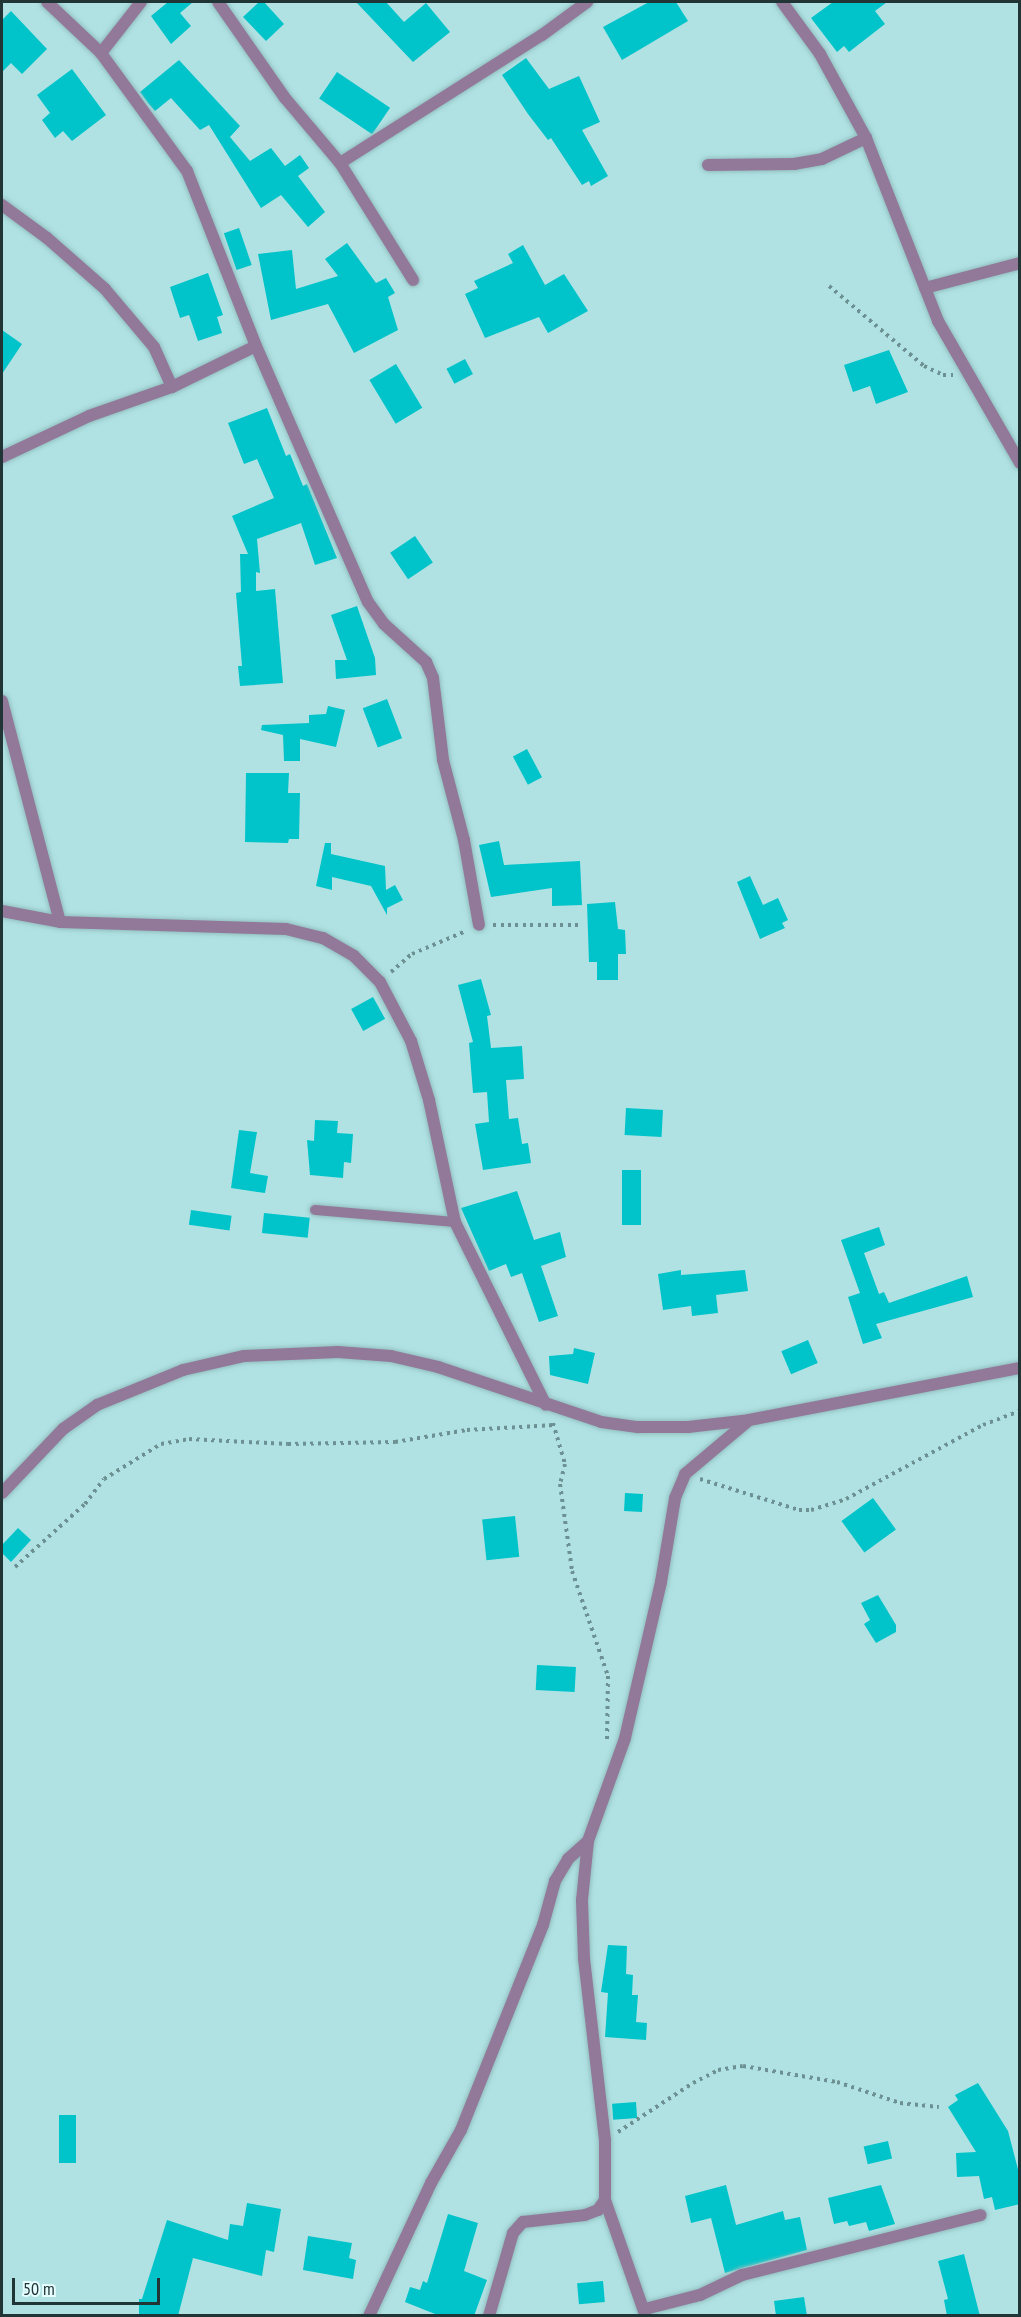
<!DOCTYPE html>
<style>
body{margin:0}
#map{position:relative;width:1021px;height:2317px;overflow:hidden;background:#b0e2e3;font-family:"PT Sans Narrow",sans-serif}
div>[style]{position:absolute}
.building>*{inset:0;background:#00c4c9;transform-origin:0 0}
.path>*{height:4px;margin-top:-2px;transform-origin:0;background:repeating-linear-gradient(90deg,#6d9192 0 3px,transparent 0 7.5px)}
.roads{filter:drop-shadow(0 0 2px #93bfc0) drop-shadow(0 0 2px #93bfc0)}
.lane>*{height:10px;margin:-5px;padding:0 5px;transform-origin:5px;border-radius:5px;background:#92799a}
.street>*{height:12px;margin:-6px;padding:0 6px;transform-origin:6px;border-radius:6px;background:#92799a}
span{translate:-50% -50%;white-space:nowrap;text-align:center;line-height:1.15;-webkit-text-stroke:4.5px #e5fdfe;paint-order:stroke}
.frame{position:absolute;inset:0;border:3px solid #213536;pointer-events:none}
.scale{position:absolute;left:12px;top:2278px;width:148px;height:27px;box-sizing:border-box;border:3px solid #213536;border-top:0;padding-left:8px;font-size:18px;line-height:21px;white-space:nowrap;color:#213536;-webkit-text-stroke:4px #e5fdfe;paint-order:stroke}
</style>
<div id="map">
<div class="building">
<div style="clip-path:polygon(168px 2px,193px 2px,180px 13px,191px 26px,171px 44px,151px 16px)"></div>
<div style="clip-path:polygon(259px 2px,264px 2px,284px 24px,266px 41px,243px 17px)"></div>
<div style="clip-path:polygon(356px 2px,386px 2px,404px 22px,426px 3px,450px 32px,413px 62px)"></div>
<div style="clip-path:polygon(649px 2px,676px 2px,688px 21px,622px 60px,603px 27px)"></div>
<div style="clip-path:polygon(833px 2px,887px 2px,875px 11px,885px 24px,849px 52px,844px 46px,837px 52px,811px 18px)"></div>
<div style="clip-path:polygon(11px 11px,47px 49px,22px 74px,11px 63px,2px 72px,2px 20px)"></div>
<div style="clip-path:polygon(526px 58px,549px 89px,579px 76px,600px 122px,582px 130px,608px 176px,591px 186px,589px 181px,582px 185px,551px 138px,548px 140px,528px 114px,502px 75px)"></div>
<div style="clip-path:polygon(179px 60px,240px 126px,230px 137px,250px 161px,271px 148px,285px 166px,300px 155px,309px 168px,298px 176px,325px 212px,308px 227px,281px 195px,261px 208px,209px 125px,200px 130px,171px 98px,155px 111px,148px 103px,140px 92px)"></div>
<div style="clip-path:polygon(72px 69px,106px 115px,72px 141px,63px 131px,55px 138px,42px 120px,50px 113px,37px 95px)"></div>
<div style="left:337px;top:72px;width:64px;height:32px;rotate:34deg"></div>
<div style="left:239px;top:228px;width:39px;height:16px;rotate:71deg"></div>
<div style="clip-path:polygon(347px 243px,376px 283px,386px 278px,395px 293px,388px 297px,398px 330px,354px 353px,328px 304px,271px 320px,258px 254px,292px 250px,296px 289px,338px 276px,325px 259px)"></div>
<div style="clip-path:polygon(523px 245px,545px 285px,564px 274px,588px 311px,548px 333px,539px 317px,485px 338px,465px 294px,478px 288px,474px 281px,513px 263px,508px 254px)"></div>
<div style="clip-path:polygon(208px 273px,223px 315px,217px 317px,222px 333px,198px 341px,189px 315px,180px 318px,170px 287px)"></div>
<div style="clip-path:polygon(2px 330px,22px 344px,2px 374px)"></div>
<div style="clip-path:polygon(889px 350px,908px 392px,876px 404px,870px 386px,853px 392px,844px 365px)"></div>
<div style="left:465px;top:359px;width:17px;height:21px;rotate:62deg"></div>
<div style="left:396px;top:364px;width:51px;height:31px;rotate:59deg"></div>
<div style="clip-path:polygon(267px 408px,286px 456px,290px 454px,303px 486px,307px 484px,337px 558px,315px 565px,301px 523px,257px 539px,260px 573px,256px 572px,256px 591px,275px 589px,283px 683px,240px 686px,238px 666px,242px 666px,236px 593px,241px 592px,240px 554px,248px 554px,232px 516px,274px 498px,257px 459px,244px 464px,228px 423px)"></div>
<div style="left:415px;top:536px;width:32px;height:30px;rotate:56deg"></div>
<div style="clip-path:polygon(357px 606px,375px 658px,376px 675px,336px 679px,335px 660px,347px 660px,331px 615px)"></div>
<div style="left:387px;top:699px;width:42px;height:26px;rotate:69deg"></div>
<div style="clip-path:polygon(328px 706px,345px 710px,336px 747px,300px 739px,300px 761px,284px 761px,283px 735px,261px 730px,262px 725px,309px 723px,309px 715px,326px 714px)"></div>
<div style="left:527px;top:749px;width:32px;height:16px;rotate:62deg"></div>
<div style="clip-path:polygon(246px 773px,289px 773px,288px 793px,300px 793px,299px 839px,289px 839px,288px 843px,245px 842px)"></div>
<div style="clip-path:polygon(499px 841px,504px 865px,580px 861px,582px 905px,552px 906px,552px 888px,491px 897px,479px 845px)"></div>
<div style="clip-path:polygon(325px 843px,331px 843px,331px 854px,385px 866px,386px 890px,395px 885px,403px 900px,387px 908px,387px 915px,371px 886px,332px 877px,332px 890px,316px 886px)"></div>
<div style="clip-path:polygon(750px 876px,763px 905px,778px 898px,788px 920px,782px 923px,785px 928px,760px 939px,737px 882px)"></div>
<div style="clip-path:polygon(615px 902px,618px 929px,625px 930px,626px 954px,618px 954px,618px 980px,597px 980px,597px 962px,589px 962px,587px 904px)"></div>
<div style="clip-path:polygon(481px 979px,491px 1015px,487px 1016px,491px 1048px,522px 1046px,524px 1079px,506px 1080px,509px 1119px,518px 1118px,522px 1144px,528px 1143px,531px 1163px,483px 1170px,475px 1124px,489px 1122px,487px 1092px,473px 1093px,469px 1043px,473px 1042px,458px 985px)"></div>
<div style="left:373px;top:997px;width:25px;height:25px;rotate:61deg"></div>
<div style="left:626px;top:1108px;width:37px;height:27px;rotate:3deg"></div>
<div style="clip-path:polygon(315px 1120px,338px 1121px,337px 1133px,353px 1134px,351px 1163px,344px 1162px,343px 1178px,310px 1175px,307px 1140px,314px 1141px)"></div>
<div style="clip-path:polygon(239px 1130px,257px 1132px,250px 1173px,268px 1176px,265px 1193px,231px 1188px)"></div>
<div style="left:622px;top:1170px;width:19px;height:55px"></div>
<div style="clip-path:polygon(517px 1191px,534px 1240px,560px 1232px,566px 1257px,541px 1266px,558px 1316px,539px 1322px,522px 1273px,511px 1277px,506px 1264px,489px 1271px,461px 1208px)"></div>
<div style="left:191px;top:1210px;width:41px;height:15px;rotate:8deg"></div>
<div style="left:264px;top:1213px;width:46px;height:20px;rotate:6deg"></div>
<div style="clip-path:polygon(879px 1227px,885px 1245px,864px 1253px,879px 1294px,884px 1292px,889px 1303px,967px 1276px,973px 1297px,876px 1324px,882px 1338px,863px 1344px,848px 1297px,860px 1293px,841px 1240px)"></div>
<div style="clip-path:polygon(681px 1270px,681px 1275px,745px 1270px,748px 1291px,716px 1295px,718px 1313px,692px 1316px,691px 1306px,663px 1310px,658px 1274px)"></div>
<div style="left:808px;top:1340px;width:25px;height:29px;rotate:67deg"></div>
<div style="clip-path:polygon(574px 1348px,595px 1353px,588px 1384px,550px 1375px,549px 1356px,573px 1354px)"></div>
<div style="left:625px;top:1493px;width:18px;height:18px;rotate:3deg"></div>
<div style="left:873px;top:1498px;width:39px;height:39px;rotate:54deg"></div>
<div style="left:515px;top:1516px;width:41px;height:33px;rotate:84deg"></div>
<div style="clip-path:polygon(18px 1528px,31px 1540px,11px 1562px,2px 1553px,2px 1545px)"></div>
<div style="clip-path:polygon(878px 1595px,896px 1625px,896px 1632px,876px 1643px,864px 1624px,870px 1620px,861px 1603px)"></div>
<div style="left:537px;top:1665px;width:39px;height:25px;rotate:3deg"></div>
<div style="clip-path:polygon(608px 1945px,627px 1946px,626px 1974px,633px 1975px,632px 1995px,638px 1995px,636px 2022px,647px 2023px,646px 2040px,605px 2037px,608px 1993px,601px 1992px)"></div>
<div style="clip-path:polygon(978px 2083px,1008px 2131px,1020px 2177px,1020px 2204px,995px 2210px,992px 2197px,984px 2199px,979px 2176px,957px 2177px,956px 2153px,976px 2152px,948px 2107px,958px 2100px,955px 2095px)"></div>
<div style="left:636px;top:2102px;width:16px;height:24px;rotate:86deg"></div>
<div style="left:59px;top:2115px;width:17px;height:48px"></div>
<div style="left:888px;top:2141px;width:18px;height:25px;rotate:77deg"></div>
<div style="clip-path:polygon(726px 2185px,736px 2225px,783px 2211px,785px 2220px,800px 2217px,807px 2250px,725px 2273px,711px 2218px,691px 2223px,685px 2196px)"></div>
<div style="clip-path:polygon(881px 2185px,895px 2224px,869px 2231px,866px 2222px,849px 2226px,847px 2221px,834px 2224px,828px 2198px)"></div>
<div style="clip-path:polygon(247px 2203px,281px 2209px,274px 2252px,266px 2250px,262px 2276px,193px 2258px,178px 2316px,139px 2316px,139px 2299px,142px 2299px,167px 2220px,228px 2240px,230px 2224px,243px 2226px)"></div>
<div style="clip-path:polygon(448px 2214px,478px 2223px,464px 2271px,487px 2280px,474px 2316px,440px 2316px,405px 2302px,410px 2287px,420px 2290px,423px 2281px,427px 2283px)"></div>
<div style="clip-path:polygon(308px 2236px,352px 2243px,349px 2258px,356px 2260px,353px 2279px,303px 2270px)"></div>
<div style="clip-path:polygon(964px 2254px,980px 2316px,947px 2316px,944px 2300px,948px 2299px,938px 2261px)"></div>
<div style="left:603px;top:2281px;width:21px;height:26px;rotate:85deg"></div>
<div style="clip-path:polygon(804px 2297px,807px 2316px,776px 2316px,774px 2301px)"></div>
</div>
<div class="path">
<div style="left:829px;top:286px;width:124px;rotate:40.1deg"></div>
<div style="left:924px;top:366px;width:21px;rotate:25deg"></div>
<div style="left:943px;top:375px;width:10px"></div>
<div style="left:493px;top:925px;width:90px"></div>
<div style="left:391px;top:972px;width:28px;rotate:-41deg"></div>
<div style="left:412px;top:954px;width:59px;rotate:-23.1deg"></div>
<div style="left:553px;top:1423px;width:43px;rotate:73.7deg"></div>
<div style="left:565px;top:1464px;width:21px;rotate:104deg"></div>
<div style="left:560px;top:1484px;width:88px;rotate:82.1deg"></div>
<div style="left:572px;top:1571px;width:111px;rotate:71.1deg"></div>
<div style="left:608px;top:1676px;width:63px;rotate:90.9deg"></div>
<div style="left:700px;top:1479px;width:104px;rotate:17.4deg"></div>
<div style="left:799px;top:1510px;width:12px"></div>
<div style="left:811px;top:1510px;width:37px;rotate:-17deg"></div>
<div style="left:846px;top:1499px;width:156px;rotate:-28.4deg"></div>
<div style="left:983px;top:1425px;width:40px;rotate:-21deg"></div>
<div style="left:15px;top:1567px;width:94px;rotate:-42deg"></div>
<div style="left:85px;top:1504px;width:31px;rotate:-53deg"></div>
<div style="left:104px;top:1479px;width:67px;rotate:-31.6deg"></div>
<div style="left:161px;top:1444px;width:28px;rotate:-10deg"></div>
<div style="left:189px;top:1439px;width:99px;rotate:2.9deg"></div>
<div style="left:288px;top:1444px;width:107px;rotate:-1.1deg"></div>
<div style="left:395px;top:1442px;width:73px;rotate:-9.5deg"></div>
<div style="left:467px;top:1430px;width:87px;rotate:-3.3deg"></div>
<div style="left:618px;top:2132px;width:90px;rotate:-33.2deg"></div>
<div style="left:693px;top:2083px;width:28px;rotate:-27deg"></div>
<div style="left:718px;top:2070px;width:25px;rotate:-9deg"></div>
<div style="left:743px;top:2066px;width:95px;rotate:9.7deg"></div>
<div style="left:837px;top:2082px;width:66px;rotate:18.4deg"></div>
<div style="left:900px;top:2103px;width:39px;rotate:6deg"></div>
</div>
<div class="roads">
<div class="lane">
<div style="left:315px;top:1210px;width:141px;rotate:4.9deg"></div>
</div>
<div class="street">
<div style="left:218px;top:2px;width:117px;rotate:55.1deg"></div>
<div style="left:285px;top:98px;width:85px;rotate:49.8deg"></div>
<div style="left:340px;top:163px;width:138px;rotate:58deg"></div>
<div style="left:782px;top:2px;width:64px;rotate:53.8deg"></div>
<div style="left:820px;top:54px;width:96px;rotate:61.3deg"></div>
<div style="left:866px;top:138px;width:197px;rotate:68.5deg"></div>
<div style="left:938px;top:321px;width:164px;rotate:60deg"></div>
<div style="left:101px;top:53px;width:65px;rotate:-51.9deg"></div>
<div style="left:340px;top:163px;width:239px;rotate:-32.4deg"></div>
<div style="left:542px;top:35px;width:56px;rotate:-36.3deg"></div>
<div style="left:708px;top:165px;width:86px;rotate:-0.7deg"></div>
<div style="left:794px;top:164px;width:28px;rotate:-10deg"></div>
<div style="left:822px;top:159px;width:49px;rotate:-25.5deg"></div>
<div style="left:2px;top:205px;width:56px;rotate:36.3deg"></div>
<div style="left:47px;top:238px;width:77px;rotate:41.3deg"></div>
<div style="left:105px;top:289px;width:76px;rotate:49.8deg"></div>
<div style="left:154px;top:347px;width:44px;rotate:65.8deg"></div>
<div style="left:925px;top:288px;width:98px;rotate:-14.7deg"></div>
<div style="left:256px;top:346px;width:279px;rotate:66.4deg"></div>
<div style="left:368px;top:602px;width:27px;rotate:54deg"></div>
<div style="left:384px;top:624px;width:57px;rotate:42.1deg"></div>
<div style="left:426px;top:662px;width:17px;rotate:66deg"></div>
<div style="left:433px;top:678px;width:83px;rotate:83deg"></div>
<div style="left:443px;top:760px;width:83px;rotate:75.3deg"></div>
<div style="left:464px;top:840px;width:86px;rotate:80deg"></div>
<div style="left:2px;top:457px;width:96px;rotate:-25.2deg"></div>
<div style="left:89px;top:416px;width:88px;rotate:-19.3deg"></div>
<div style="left:172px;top:387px;width:93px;rotate:-26deg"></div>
<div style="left:256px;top:346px;width:188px;rotate:-111.5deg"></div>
<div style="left:187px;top:171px;width:146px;rotate:-126.1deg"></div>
<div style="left:101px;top:53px;width:74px;rotate:-136.6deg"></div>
<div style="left:2px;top:701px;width:228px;rotate:75.3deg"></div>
<div style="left:2px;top:911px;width:59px;rotate:10.7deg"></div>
<div style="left:60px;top:922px;width:226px;rotate:1.8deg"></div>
<div style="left:286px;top:929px;width:38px;rotate:14deg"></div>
<div style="left:323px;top:938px;width:36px;rotate:30deg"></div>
<div style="left:354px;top:956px;width:37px;rotate:45deg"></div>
<div style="left:380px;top:982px;width:67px;rotate:62.3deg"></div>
<div style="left:411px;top:1041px;width:62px;rotate:73deg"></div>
<div style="left:429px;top:1100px;width:125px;rotate:78deg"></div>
<div style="left:455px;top:1222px;width:204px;rotate:63.6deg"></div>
<div style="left:2px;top:1493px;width:88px;rotate:-46.4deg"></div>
<div style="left:63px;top:1429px;width:42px;rotate:-35.2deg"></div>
<div style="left:97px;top:1405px;width:93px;rotate:-22.1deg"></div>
<div style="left:183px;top:1370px;width:63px;rotate:-12.9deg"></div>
<div style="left:244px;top:1356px;width:94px;rotate:-2.4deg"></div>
<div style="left:338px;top:1352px;width:53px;rotate:4.3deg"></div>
<div style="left:391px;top:1356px;width:48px;rotate:13.2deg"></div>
<div style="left:438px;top:1367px;width:172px;rotate:18.6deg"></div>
<div style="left:601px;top:1422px;width:37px;rotate:8deg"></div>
<div style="left:638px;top:1427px;width:50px"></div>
<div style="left:688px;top:1427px;width:61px;rotate:-6.5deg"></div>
<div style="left:749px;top:1420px;width:276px;rotate:-10.9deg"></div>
<div style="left:605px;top:2200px;width:121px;rotate:70.7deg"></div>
<div style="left:645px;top:2309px;width:57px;rotate:-14.3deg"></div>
<div style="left:700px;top:2295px;width:47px;rotate:-25.5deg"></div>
<div style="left:742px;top:2275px;width:246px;rotate:-14.1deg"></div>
<div style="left:369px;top:2316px;width:147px;rotate:-65deg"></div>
<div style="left:431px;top:2183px;width:61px;rotate:-60.5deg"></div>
<div style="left:461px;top:2130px;width:221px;rotate:-68.2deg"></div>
<div style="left:543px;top:1925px;width:46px;rotate:-74.7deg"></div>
<div style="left:555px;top:1881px;width:26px;rotate:-59deg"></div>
<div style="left:568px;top:1859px;width:27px;rotate:-42deg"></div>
<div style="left:489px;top:2316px;width:86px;rotate:-73.9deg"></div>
<div style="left:513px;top:2233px;width:15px;rotate:-48deg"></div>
<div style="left:523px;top:2222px;width:62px;rotate:-6.4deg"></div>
<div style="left:585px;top:2215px;width:14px;rotate:-21deg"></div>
<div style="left:598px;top:2210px;width:12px;rotate:-55deg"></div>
<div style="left:605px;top:2200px;width:60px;rotate:-90deg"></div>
<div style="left:605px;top:2140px;width:183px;rotate:-96.6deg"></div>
<div style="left:584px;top:1958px;width:58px;rotate:-92deg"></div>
<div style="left:582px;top:1900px;width:59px;rotate:-84.2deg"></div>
<div style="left:588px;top:1841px;width:109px;rotate:-70.2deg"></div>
<div style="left:625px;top:1738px;width:160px;rotate:-77deg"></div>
<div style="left:661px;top:1582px;width:85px;rotate:-80.5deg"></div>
<div style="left:675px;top:1498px;width:26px;rotate:-67deg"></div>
<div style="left:685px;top:1474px;width:82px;rotate:-40.1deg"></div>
</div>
</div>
<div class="frame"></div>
<div class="scale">50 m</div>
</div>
